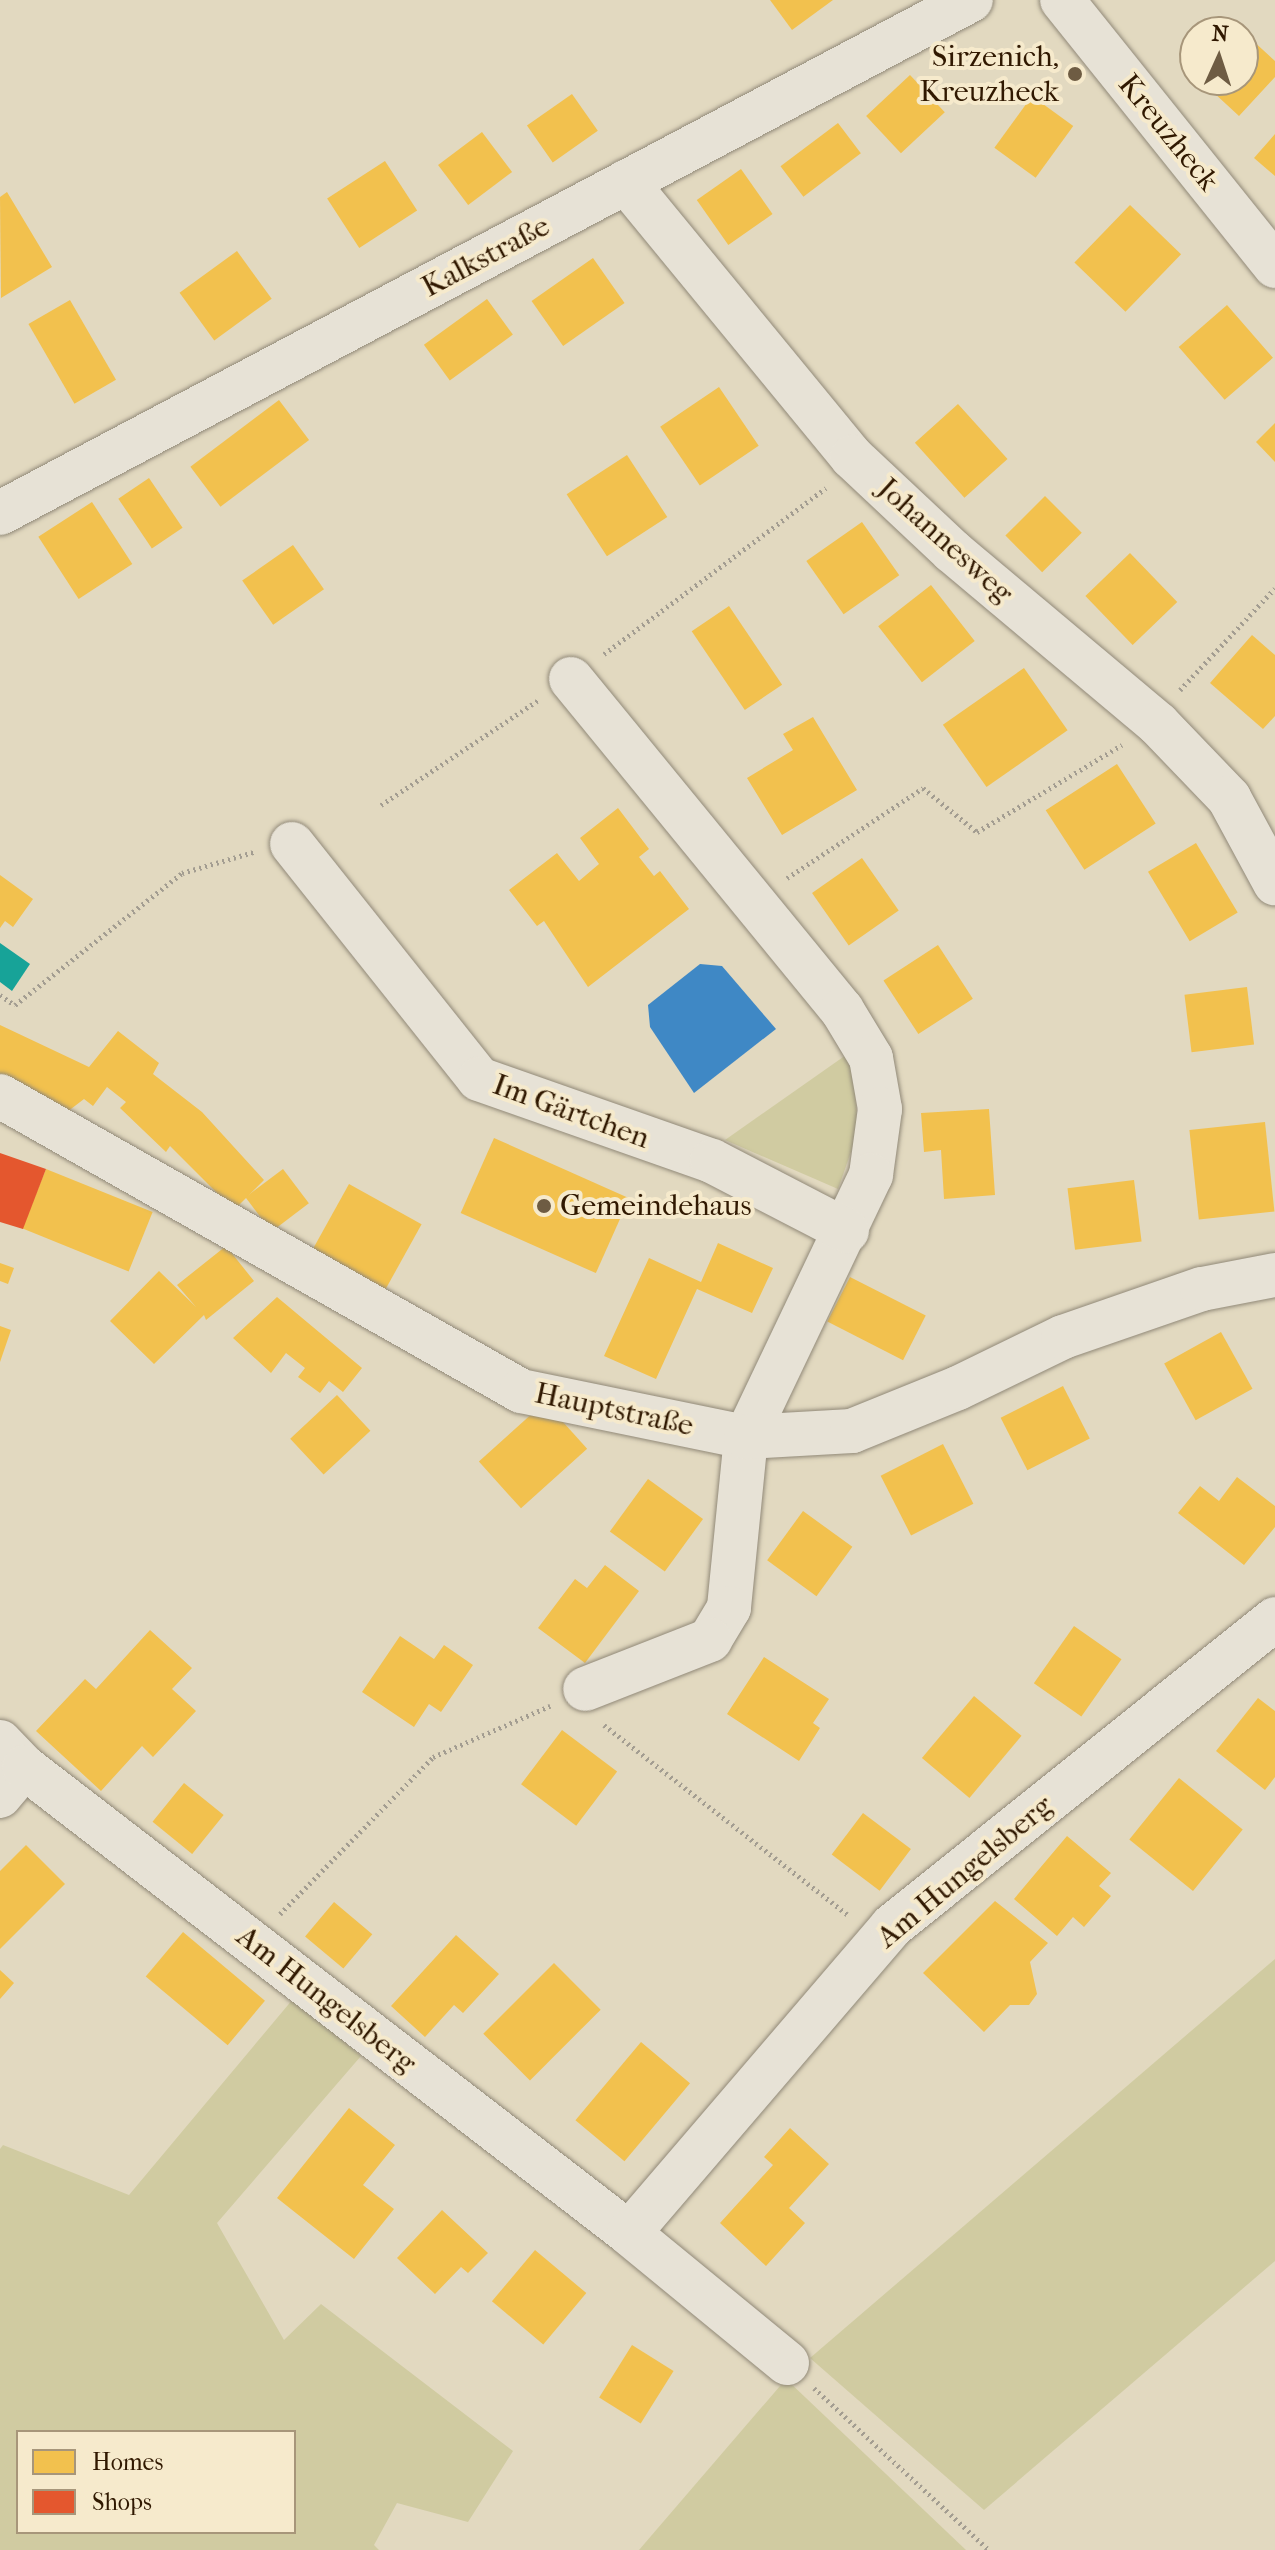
<!DOCTYPE html>
<meta charset="utf-8">
<style>
body{margin:0}
#map{position:relative;width:1275px;height:2550px;overflow:hidden;background:#e2d9c0;font-family:"IM FELL French Canon",serif}
div>[style]{position:absolute}
.green>*{inset:0;background:#d0cba1}
.homes>*{inset:0;background:#f2c14e;transform-origin:0 0}
.shops>*{inset:0;background:#e4572e}
.schools>*{inset:0;background:#3f88c5}
.public>*{inset:0;background:#17a398}
.path>*{height:5px;margin-top:-2.5px;transform-origin:0;background:repeating-linear-gradient(90deg,#a39d91 0 2px,transparent 0 6px)}
.roads{filter:drop-shadow(0 0 2px #918978) drop-shadow(0 0 2px #918978)}
.minor>*{height:44px;margin:-22px;padding:0 22px;transform-origin:22px;border-radius:22px;background:#e7e2d6}
.dots>*{width:22px;height:22px;translate:-50% -50%;box-sizing:border-box;border:4px solid #f6eacc;border-radius:50%}
span{translate:-50% -50%;white-space:nowrap;text-align:center;line-height:1.15;-webkit-text-stroke:8px #f6eacc;paint-order:stroke}
.poi-label{font-size:30px;color:#301800}
.right{translate:-100% -50%;text-align:right}
.left{translate:0 -50%;text-align:left}
.street-label{font-size:30px;color:#301800}
.legend{position:absolute;left:16px;top:2430px;width:280px;height:104px;box-sizing:border-box;background:#f6eacc;border:2px solid #a7967a;margin:0;padding:10px 14px;list-style:none;font-size:24px;color:#301800}
.legend li{display:flex;align-items:center;gap:16px;height:40px}
.legend b{width:40px;border:2px solid #a7967a}
.north{position:absolute;left:1179px;top:16px;width:80px;height:80px;box-sizing:border-box;background:#f6eacc;border:2px solid #a7967a;border-radius:50%;rotate:3deg;font-size:22px;font-weight:700;line-height:32px;text-align:center;color:#301800}
.north::after{content:'';display:block;margin:auto;width:28px;height:36px;background:#6e5c43;clip-path:polygon(50% 0,100% 100%,50% 72%,0 100%)}
</style>
<div id="map">
<div class="green">
<div style="clip-path:polygon(846px 1055px,853px 1068px,858px 1132px,838px 1189px,725px 1140px)"></div>
<div style="clip-path:polygon(1275px 1959px,1275px 2261px,984px 2510px,810px 2358px)"></div>
<div style="clip-path:polygon(evenodd,293px 1999px,361px 2056px,217px 2223px,284px 2340px,321px 2304px,513px 2451px,468px 2522px,397px 2503px,374px 2545px,379px 2550px,0 2550px,0 2149px,3px 2145px,129px 2195px,293px 1999px,18px 2432px,294px 2432px,294px 2532px,18px 2532px,18px 2432px)"></div>
<div style="clip-path:polygon(786px 2379px,966px 2550px,639px 2550px)"></div>
</div>
<div class="homes">
<div style="clip-path:polygon(770px 0,833px 0,792px 30px)"></div>
<div style="clip-path:polygon(1238px 27px,1275px 61px,1275px 77px,1239px 116px,1200px 80px,1243px 80px,1243px 32px,1233px 32px)"></div>
<div style="left:910px;top:75px;width:51px;height:60px;rotate:47deg"></div>
<div style="left:572px;top:94px;width:45px;height:55px;rotate:55deg"></div>
<div style="left:1032px;top:96px;width:51px;height:64px;rotate:36deg"></div>
<div style="left:838px;top:123px;width:38px;height:72px;rotate:53deg"></div>
<div style="left:482px;top:132px;width:50px;height:55px;rotate:53deg"></div>
<div style="clip-path:polygon(1275px 134px,1275px 176px,1254px 158px)"></div>
<div style="left:385px;top:161px;width:59px;height:69px;rotate:57deg"></div>
<div style="left:741px;top:169px;width:55px;height:54px;rotate:55deg"></div>
<div style="clip-path:polygon(7px 192px,52px 267px,1px 298px,0 197px)"></div>
<div style="left:1130px;top:205px;width:71px;height:80px;rotate:44deg"></div>
<div style="left:237px;top:251px;width:59px;height:71px;rotate:54deg"></div>
<div style="left:593px;top:258px;width:55px;height:75px;rotate:55deg"></div>
<div style="left:487px;top:299px;width:44px;height:78px;rotate:54deg"></div>
<div style="left:70px;top:300px;width:92px;height:48px;rotate:60deg"></div>
<div style="left:1227px;top:305px;width:70px;height:64px;rotate:49deg"></div>
<div style="left:719px;top:387px;width:71px;height:71px;rotate:56deg"></div>
<div style="left:279px;top:400px;width:50px;height:111px;rotate:53deg"></div>
<div style="left:958px;top:404px;width:74px;height:58px;rotate:48deg"></div>
<div style="clip-path:polygon(1275px 423px,1275px 462px,1256px 442px)"></div>
<div style="left:627px;top:455px;width:74px;height:72px;rotate:57deg"></div>
<div style="left:149px;top:478px;width:60px;height:37px;rotate:56deg"></div>
<div style="left:1045px;top:496px;width:52px;height:56px;rotate:45deg"></div>
<div style="left:92px;top:502px;width:74px;height:64px;rotate:57deg"></div>
<div style="left:862px;top:522px;width:65px;height:68px;rotate:55deg"></div>
<div style="left:293px;top:545px;width:54px;height:62px;rotate:55deg"></div>
<div style="left:1130px;top:553px;width:68px;height:62px;rotate:46deg"></div>
<div style="left:931px;top:585px;width:71px;height:67px;rotate:52deg"></div>
<div style="left:729px;top:606px;width:95px;height:45px;rotate:56deg"></div>
<div style="clip-path:polygon(1252px 635px,1275px 655px,1275px 716px,1263px 729px,1210px 683px)"></div>
<div style="left:1024px;top:668px;width:76px;height:99px;rotate:55deg"></div>
<div style="clip-path:polygon(813px 717px,857px 790px,782px 835px,747px 778px,793px 750px,783px 734px)"></div>
<div style="left:1117px;top:764px;width:71px;height:85px;rotate:57deg"></div>
<div style="clip-path:polygon(618px 808px,649px 849px,639px 857px,654px 876px,660px 871px,689px 909px,588px 987px,544px 921px,537px 926px,509px 890px,557px 853px,579px 881px,599px 864px,580px 838px)"></div>
<div style="left:1196px;top:843px;width:81px;height:56px;rotate:59deg"></div>
<div style="left:862px;top:858px;width:64px;height:61px;rotate:55deg"></div>
<div style="clip-path:polygon(0 875px,33px 899px,13px 927px,5px 921px,0 928px)"></div>
<div style="left:938px;top:945px;width:64px;height:65px;rotate:57deg"></div>
<div style="left:1247px;top:987px;width:58px;height:63px;rotate:83deg"></div>
<div style="clip-path:polygon(0 1025px,89px 1067px,118px 1031px,159px 1063px,153px 1074px,202px 1112px,264px 1180px,234px 1210px,170px 1146px,166px 1152px,120px 1108px,126px 1102px,107px 1087px,93px 1106px,84px 1099px,67px 1112px,0 1077px)"></div>
<div style="clip-path:polygon(989px 1109px,995px 1195px,944px 1199px,941px 1150px,924px 1152px,921px 1113px)"></div>
<div style="left:1265px;top:1122px;width:90px;height:76px;rotate:84deg"></div>
<div style="left:494px;top:1138px;width:148px;height:82px;rotate:24deg"></div>
<div style="left:46px;top:1169px;width:115px;height:64px;rotate:22deg"></div>
<div style="left:283px;top:1169px;width:43px;height:47px;rotate:53deg"></div>
<div style="left:1134px;top:1180px;width:62px;height:67px;rotate:83deg"></div>
<div style="left:349px;top:1184px;width:83px;height:77px;rotate:29deg"></div>
<div style="clip-path:polygon(718px 1243px,773px 1268px,752px 1313px,697px 1289px,656px 1379px,604px 1356px,649px 1258px,701px 1282px)"></div>
<div style="clip-path:polygon(226px 1246px,254px 1281px,206px 1320px,204px 1315px,154px 1364px,110px 1321px,159px 1271px,196px 1307px,177px 1285px)"></div>
<div style="clip-path:polygon(0 1263px,14px 1268px,8px 1284px,0 1281px)"></div>
<div style="left:850px;top:1277px;width:85px;height:50px;rotate:27deg"></div>
<div style="clip-path:polygon(277px 1297px,362px 1368px,343px 1392px,329px 1381px,320px 1393px,298px 1377px,305px 1368px,286px 1353px,271px 1373px,233px 1338px)"></div>
<div style="clip-path:polygon(0 1326px,11px 1330px,0 1362px)"></div>
<div style="left:1221px;top:1332px;width:65px;height:65px;rotate:61deg"></div>
<div style="left:1063px;top:1386px;width:59px;height:70px;rotate:63deg"></div>
<div style="left:337px;top:1395px;width:49px;height:64px;rotate:47deg"></div>
<div style="left:545px;top:1402px;width:63px;height:89px;rotate:48deg"></div>
<div style="left:943px;top:1444px;width:67px;height:70px;rotate:63deg"></div>
<div style="clip-path:polygon(1237px 1477px,1275px 1506px,1275px 1527px,1244px 1565px,1178px 1513px,1200px 1486px,1219px 1501px)"></div>
<div style="left:648px;top:1479px;width:68px;height:65px;rotate:36deg"></div>
<div style="left:803px;top:1511px;width:61px;height:61px;rotate:36deg"></div>
<div style="clip-path:polygon(605px 1565px,639px 1591px,585px 1663px,538px 1628px,575px 1579px,587px 1588px)"></div>
<div style="left:1074px;top:1626px;width:58px;height:70px;rotate:35deg"></div>
<div style="clip-path:polygon(150px 1630px,192px 1668px,172px 1689px,196px 1711px,153px 1757px,142px 1746px,101px 1791px,36px 1731px,85px 1679px,96px 1689px)"></div>
<div style="clip-path:polygon(400px 1636px,434px 1659px,444px 1645px,473px 1665px,441px 1712px,429px 1704px,414px 1727px,362px 1692px)"></div>
<div style="clip-path:polygon(764px 1657px,829px 1699px,813px 1723px,820px 1728px,799px 1761px,727px 1714px)"></div>
<div style="left:974px;top:1696px;width:62px;height:81px;rotate:40deg"></div>
<div style="clip-path:polygon(1258px 1698px,1275px 1711px,1275px 1777px,1265px 1790px,1216px 1751px)"></div>
<div style="left:562px;top:1730px;width:69px;height:68px;rotate:37deg"></div>
<div style="left:1179px;top:1778px;width:82px;height:79px;rotate:39deg"></div>
<div style="left:184px;top:1783px;width:51px;height:50px;rotate:39deg"></div>
<div style="left:863px;top:1813px;width:60px;height:52px;rotate:37deg"></div>
<div style="clip-path:polygon(1067px 1836px,1111px 1873px,1099px 1886px,1111px 1896px,1084px 1927px,1073px 1917px,1057px 1936px,1014px 1899px)"></div>
<div style="clip-path:polygon(26px 1845px,65px 1884px,0 1949px,0 1871px)"></div>
<div style="clip-path:polygon(995px 1901px,1048px 1943px,1030px 1962px,1037px 1994px,1029px 2005px,1010px 2005px,984px 2032px,923px 1973px)"></div>
<div style="left:334px;top:1902px;width:50px;height:45px;rotate:40deg"></div>
<div style="left:183px;top:1932px;width:107px;height:58px;rotate:40deg"></div>
<div style="clip-path:polygon(456px 1935px,499px 1974px,463px 2013px,454px 2005px,425px 2037px,391px 2006px)"></div>
<div style="left:554px;top:1963px;width:66px;height:100px;rotate:45deg"></div>
<div style="clip-path:polygon(0 1970px,14px 1983px,0 1999px)"></div>
<div style="left:641px;top:2042px;width:64px;height:102px;rotate:40deg"></div>
<div style="clip-path:polygon(349px 2108px,395px 2145px,363px 2185px,394px 2209px,354px 2259px,277px 2198px)"></div>
<div style="clip-path:polygon(790px 2128px,829px 2164px,789px 2208px,805px 2223px,766px 2266px,720px 2223px,773px 2165px,764px 2157px)"></div>
<div style="clip-path:polygon(442px 2210px,488px 2253px,468px 2273px,461px 2267px,435px 2294px,397px 2258px)"></div>
<div style="left:535px;top:2250px;width:67px;height:67px;rotate:40deg"></div>
<div style="left:632px;top:2345px;width:49px;height:62px;rotate:32deg"></div>
</div>
<div class="shops">
<div style="clip-path:polygon(0 1153px,46px 1169px,23px 1229px,0 1222px)"></div>
</div>
<div class="schools">
<div style="clip-path:polygon(700px 964px,722px 966px,776px 1029px,694px 1093px,650px 1027px,648px 1005px)"></div>
</div>
<div class="public">
<div style="clip-path:polygon(0 943px,30px 964px,12px 991px,0 982px)"></div>
</div>
<div class="path">
<div style="left:604px;top:654px;width:277px;rotate:-36.8deg"></div>
<div style="left:1180px;top:690px;width:139px;rotate:-47deg"></div>
<div style="left:381px;top:805px;width:191px;rotate:-33.7deg"></div>
<div style="left:787px;top:878px;width:163px;rotate:-33.5deg"></div>
<div style="left:923px;top:788px;width:70px;rotate:39.2deg"></div>
<div style="left:977px;top:832px;width:169px;rotate:-31deg"></div>
<div style="left:0;top:995px;width:18px;rotate:34deg"></div>
<div style="left:15px;top:1005px;width:213px;rotate:-38.3deg"></div>
<div style="left:182px;top:873px;width:75px;rotate:-16.3deg"></div>
<div style="left:604px;top:1725px;width:311px;rotate:37.9deg"></div>
<div style="left:280px;top:1914px;width:219px;rotate:-45.7deg"></div>
<div style="left:433px;top:1757px;width:128px;rotate:-23.6deg"></div>
<div style="left:814px;top:2388px;width:238px;rotate:42.8deg"></div>
</div>
<div class="roads">
<div class="minor">
<div style="left:1062px;top:0;width:341px;rotate:51.3deg"></div>
<div style="left:626px;top:182px;width:356px;rotate:50.6deg"></div>
<div style="left:852px;top:457px;width:137px;rotate:43.2deg"></div>
<div style="left:952px;top:551px;width:269px;rotate:40deg"></div>
<div style="left:1158px;top:724px;width:103px;rotate:46.2deg"></div>
<div style="left:1229px;top:798px;width:97px;rotate:61.6deg"></div>
<div style="left:0;top:513px;width:1098px;rotate:-27.85deg"></div>
<div style="left:571px;top:679px;width:428px;rotate:50.7deg"></div>
<div style="left:842px;top:1010px;width:56px;rotate:58.9deg"></div>
<div style="left:871px;top:1058px;width:52px;rotate:80deg"></div>
<div style="left:880px;top:1109px;width:67px;rotate:97.8deg"></div>
<div style="left:871px;top:1175px;width:290px;rotate:115.5deg"></div>
<div style="left:746px;top:1437px;width:172px;rotate:95.7deg"></div>
<div style="left:729px;top:1608px;width:37px;rotate:121deg"></div>
<div style="left:710px;top:1640px;width:134px;rotate:158.6deg"></div>
<div style="left:292px;top:844px;width:300px;rotate:51.5deg"></div>
<div style="left:479px;top:1079px;width:247px;rotate:19.4deg"></div>
<div style="left:712px;top:1161px;width:152px;rotate:27.4deg"></div>
<div style="left:0;top:1096px;width:599px;rotate:29.52deg"></div>
<div style="left:521px;top:1391px;width:230px;rotate:11.6deg"></div>
<div style="left:746px;top:1437px;width:106px;rotate:-3.2deg"></div>
<div style="left:852px;top:1431px;width:114px;rotate:-22.1deg"></div>
<div style="left:958px;top:1388px;width:117px;rotate:-25.9deg"></div>
<div style="left:1063px;top:1337px;width:147px;rotate:-19.1deg"></div>
<div style="left:1202px;top:1289px;width:74px;rotate:-10.9deg"></div>
<div style="left:0;top:1742px;width:35px;rotate:46deg"></div>
<div style="left:24px;top:1767px;width:38px;rotate:130deg"></div>
<div style="left:24px;top:1767px;width:764px;rotate:37.61deg"></div>
<div style="left:787px;top:2363px;width:205px;rotate:-140.6deg"></div>
<div style="left:629px;top:2233px;width:404px;rotate:-49.4deg"></div>
<div style="left:892px;top:1926px;width:491px;rotate:-38.7deg"></div>
</div>
</div>
<div class="dots">
<div style="left:1075px;top:74px;background:#6e5c43"></div>
<div style="left:544px;top:1206px;background:#6e5c43"></div>
</div>
<div class="poi-label">
<span class="right" style="left:1059px;top:74px">Sirzenich,<br>Kreuzheck</span>
<span class="left" style="left:560px;top:1206px">Gemeindehaus</span>
</div>
<div class="street-label">
<span style="left:1168px;top:133px;rotate:51deg">Kreuzheck</span>
<span style="left:486px;top:257px;rotate:-28deg">Kalkstraße</span>
<span style="left:945px;top:541px;rotate:42deg">Johannesweg</span>
<span style="left:571px;top:1112px;rotate:20deg">Im Gärtchen</span>
<span style="left:614px;top:1410px;rotate:12deg">Hauptstraße</span>
<span style="left:965px;top:1872px;rotate:-40deg">Am Hungelsberg</span>
<span style="left:326px;top:2000px;rotate:38deg">Am Hungelsberg</span>
</div>
<ul class="legend">
<li><b style="height:22px;background:#f2c14e"></b>Homes</li>
<li><b style="height:22px;background:#e4572e"></b>Shops</li>
</ul>
<div class="north">N</div>
</div>
